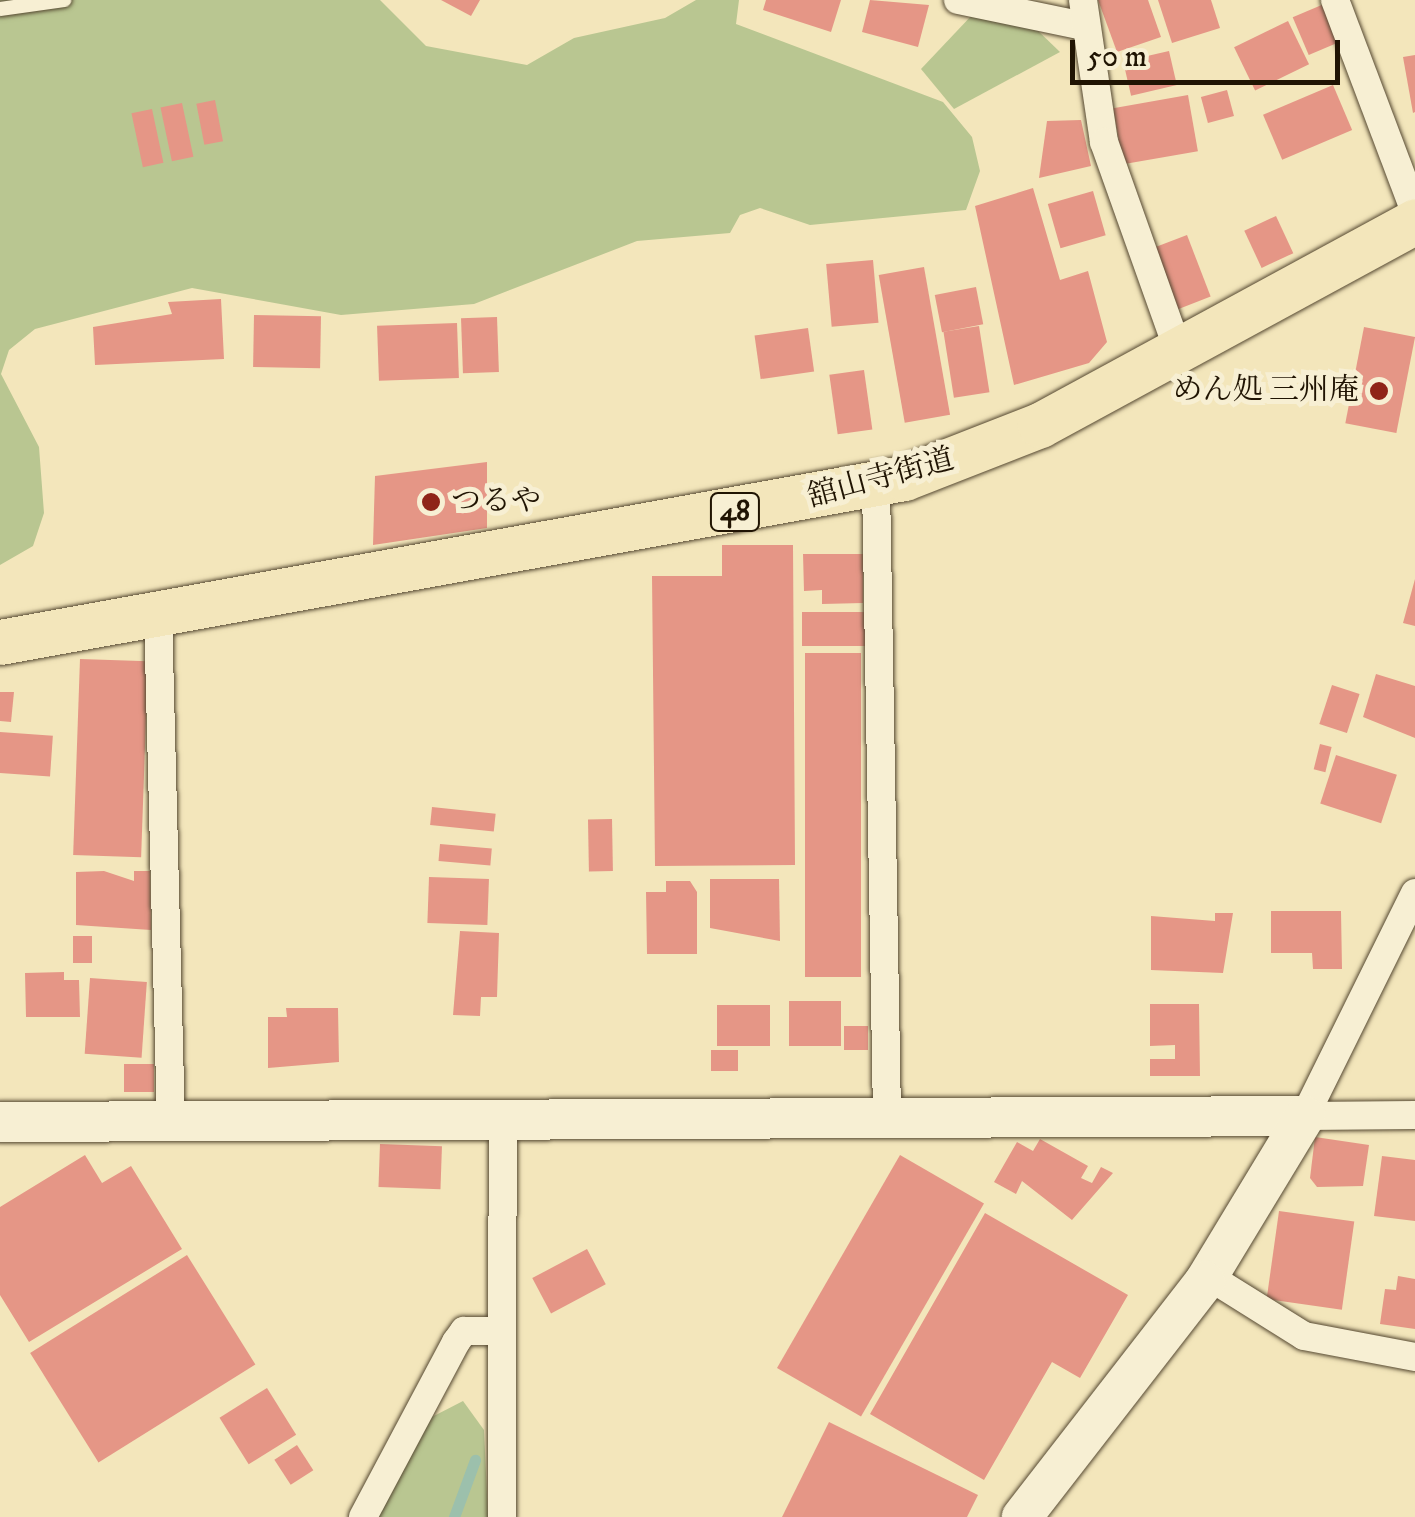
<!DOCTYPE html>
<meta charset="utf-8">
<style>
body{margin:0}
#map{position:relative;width:1415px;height:1517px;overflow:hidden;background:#f3e6bb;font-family:"IM FELL DW Pica","Noto Serif JP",serif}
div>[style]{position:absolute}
.green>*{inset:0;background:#b9c691}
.stream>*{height:11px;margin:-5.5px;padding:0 5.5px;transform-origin:5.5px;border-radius:5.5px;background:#9cc0ac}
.building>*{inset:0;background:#e59686;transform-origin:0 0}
.roads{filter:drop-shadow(0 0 2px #554831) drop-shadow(0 0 2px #554831)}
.lane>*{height:14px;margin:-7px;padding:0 7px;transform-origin:7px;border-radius:7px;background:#f7efd3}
.street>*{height:28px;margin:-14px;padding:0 14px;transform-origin:14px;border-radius:14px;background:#f7efd3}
.secondary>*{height:40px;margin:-20px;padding:0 20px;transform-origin:20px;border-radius:20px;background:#f7efd3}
.primary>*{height:45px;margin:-22.5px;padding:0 22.5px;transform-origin:22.5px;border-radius:22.5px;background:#f3e6bb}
.dots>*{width:28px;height:28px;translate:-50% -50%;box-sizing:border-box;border:5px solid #f7efd3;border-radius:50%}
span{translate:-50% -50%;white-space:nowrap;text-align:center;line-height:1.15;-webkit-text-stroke:10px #f7efd3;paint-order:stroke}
.shield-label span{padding:2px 8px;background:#f7efd3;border:2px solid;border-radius:8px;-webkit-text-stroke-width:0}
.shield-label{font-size:28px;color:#201403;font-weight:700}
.poi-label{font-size:30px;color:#201403}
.right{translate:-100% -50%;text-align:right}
.left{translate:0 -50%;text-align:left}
.street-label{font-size:30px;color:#201403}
.scale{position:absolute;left:1070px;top:40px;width:270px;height:45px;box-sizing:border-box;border:5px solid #201403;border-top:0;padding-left:12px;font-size:30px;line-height:35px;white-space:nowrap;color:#201403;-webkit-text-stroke:8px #f7efd3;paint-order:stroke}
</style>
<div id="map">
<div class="green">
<div style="clip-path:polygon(0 0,380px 0,426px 46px,527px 65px,574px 38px,665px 18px,696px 0,739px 0,736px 24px,943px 102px,972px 137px,980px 171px,966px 210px,810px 225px,760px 208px,740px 215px,730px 233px,637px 241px,474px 304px,341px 315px,192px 288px,35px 329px,9px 350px,1px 374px,39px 447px,44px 513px,33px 546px,0 565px)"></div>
<div style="clip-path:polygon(973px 14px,1033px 26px,1060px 52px,954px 109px,921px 69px)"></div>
<div style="clip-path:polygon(463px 1401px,484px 1430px,488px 1517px,378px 1517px,430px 1418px)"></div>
</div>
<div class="stream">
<div style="left:454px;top:1517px;width:61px;rotate:-69.8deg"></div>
</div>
<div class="building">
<div style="clip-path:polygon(441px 0,480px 0,471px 16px)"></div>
<div style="clip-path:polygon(766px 0,841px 0,831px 32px,763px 10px)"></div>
<div style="clip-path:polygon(870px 0,929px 5px,918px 47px,862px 32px)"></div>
<div style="clip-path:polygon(1098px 0,1148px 0,1161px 37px,1117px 52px)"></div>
<div style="clip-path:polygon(1158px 0,1211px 0,1220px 28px,1172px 43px)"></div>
<div style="left:1324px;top:4px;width:41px;height:34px;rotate:67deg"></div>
<div style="left:1288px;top:21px;width:48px;height:60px;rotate:64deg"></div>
<div style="left:1169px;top:51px;width:35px;height:47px;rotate:77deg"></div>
<div style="clip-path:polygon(1415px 55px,1415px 112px,1413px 113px,1403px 57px)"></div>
<div style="left:1333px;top:85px;width:49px;height:76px;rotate:67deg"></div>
<div style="left:1227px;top:90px;width:27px;height:27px;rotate:75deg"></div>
<div style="left:1188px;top:95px;width:57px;height:76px;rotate:80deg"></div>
<div style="left:215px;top:100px;width:42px;height:19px;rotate:79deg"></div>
<div style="left:182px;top:103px;width:55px;height:22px;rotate:78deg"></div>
<div style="left:152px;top:109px;width:55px;height:21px;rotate:78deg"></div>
<div style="clip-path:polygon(1081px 120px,1091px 166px,1039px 178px,1047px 121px)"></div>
<div style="clip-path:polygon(1033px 188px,1060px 280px,1088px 271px,1107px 342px,1089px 363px,1014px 385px,975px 206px)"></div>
<div style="left:1093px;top:191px;width:46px;height:47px;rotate:74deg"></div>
<div style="left:1276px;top:216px;width:41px;height:35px;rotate:65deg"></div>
<div style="left:1187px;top:235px;width:66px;height:35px;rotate:69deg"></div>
<div style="left:873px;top:260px;width:63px;height:47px;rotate:85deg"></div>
<div style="left:924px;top:267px;width:150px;height:46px;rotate:80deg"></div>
<div style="left:976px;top:287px;width:38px;height:42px;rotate:79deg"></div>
<div style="clip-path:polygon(221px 299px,224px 359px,95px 365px,93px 327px,172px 314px,168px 302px)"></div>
<div style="left:254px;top:315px;width:67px;height:52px;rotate:1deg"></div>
<div style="left:497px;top:317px;width:55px;height:36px;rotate:88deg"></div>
<div style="left:457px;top:323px;width:55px;height:80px;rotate:88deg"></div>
<div style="left:979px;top:326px;width:67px;height:36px;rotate:81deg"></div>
<div style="left:1364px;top:327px;width:52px;height:98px;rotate:11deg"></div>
<div style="left:808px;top:328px;width:44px;height:54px;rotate:82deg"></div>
<div style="left:864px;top:370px;width:60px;height:35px;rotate:82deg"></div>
<div style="clip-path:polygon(487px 462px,487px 528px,373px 545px,375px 476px)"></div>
<div style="clip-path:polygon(722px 545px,793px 545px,795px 865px,655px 866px,652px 576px,722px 576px)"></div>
<div style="clip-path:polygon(803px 554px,863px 554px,863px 603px,822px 604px,822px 590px,804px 591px)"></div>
<div style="clip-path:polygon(1415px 579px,1415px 626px,1403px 623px)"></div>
<div style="left:865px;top:612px;width:34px;height:63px;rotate:90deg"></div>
<div style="left:861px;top:653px;width:324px;height:56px;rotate:90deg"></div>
<div style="left:80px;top:659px;width:68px;height:196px;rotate:2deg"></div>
<div style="clip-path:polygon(1376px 674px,1415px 686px,1415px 738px,1363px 717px)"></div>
<div style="left:1332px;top:685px;width:29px;height:41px;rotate:18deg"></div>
<div style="clip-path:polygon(0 692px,14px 692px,11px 722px,0 721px)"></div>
<div style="left:0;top:732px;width:53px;height:41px;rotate:4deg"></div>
<div style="left:1320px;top:744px;width:12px;height:26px;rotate:14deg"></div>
<div style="left:1336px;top:755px;width:64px;height:51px;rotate:18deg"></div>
<div style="left:432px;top:807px;width:64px;height:18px;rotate:6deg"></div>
<div style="left:612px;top:819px;width:52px;height:24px;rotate:89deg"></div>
<div style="left:440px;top:844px;width:52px;height:17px;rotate:5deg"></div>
<div style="clip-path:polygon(104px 871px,134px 881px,134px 871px,150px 871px,151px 930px,76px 925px,76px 872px)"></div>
<div style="left:429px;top:877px;width:60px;height:46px;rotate:2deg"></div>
<div style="clip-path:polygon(710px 879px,779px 879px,780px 941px,710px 928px)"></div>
<div style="clip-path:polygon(666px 881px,690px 881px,697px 892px,697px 954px,647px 954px,646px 892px,666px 892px)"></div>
<div style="clip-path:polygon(1271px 911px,1341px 911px,1342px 969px,1313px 969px,1312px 953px,1271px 953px)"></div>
<div style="clip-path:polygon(1215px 913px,1233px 913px,1223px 973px,1151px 970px,1151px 916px,1215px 921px)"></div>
<div style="clip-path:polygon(460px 931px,499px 933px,497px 997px,481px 997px,480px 1016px,453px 1015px)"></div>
<div style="left:73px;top:936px;width:19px;height:27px"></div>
<div style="clip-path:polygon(64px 972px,64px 980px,79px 980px,80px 1017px,26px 1017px,25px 973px)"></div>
<div style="left:90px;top:978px;width:57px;height:76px;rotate:4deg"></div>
<div style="left:789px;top:1001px;width:52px;height:45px"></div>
<div style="clip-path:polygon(1150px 1004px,1199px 1004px,1200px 1076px,1150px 1076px,1150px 1059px,1175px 1059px,1175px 1045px,1150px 1046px)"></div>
<div style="left:717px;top:1005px;width:53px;height:41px"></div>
<div style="clip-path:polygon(286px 1008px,338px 1008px,339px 1062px,268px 1068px,268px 1017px,287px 1017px)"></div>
<div style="left:868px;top:1026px;width:24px;height:24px;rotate:90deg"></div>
<div style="left:711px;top:1050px;width:27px;height:21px"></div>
<div style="left:154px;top:1064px;width:28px;height:30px;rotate:90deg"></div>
<div style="clip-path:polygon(1315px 1137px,1369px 1145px,1363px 1186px,1317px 1187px,1310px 1178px)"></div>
<div style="clip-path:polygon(1040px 1139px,1088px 1166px,1081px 1178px,1092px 1183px,1101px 1167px,1113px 1173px,1072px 1220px,1022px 1181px,1016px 1194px,994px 1182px,1017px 1142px,1033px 1151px)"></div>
<div style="left:380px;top:1144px;width:62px;height:43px;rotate:2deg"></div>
<div style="clip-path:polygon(85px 1155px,102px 1183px,131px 1166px,182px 1249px,29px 1342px,0 1295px,0 1207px)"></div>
<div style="left:900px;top:1155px;width:97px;height:246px;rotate:30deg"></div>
<div style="clip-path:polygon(1382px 1156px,1415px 1160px,1415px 1221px,1374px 1216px)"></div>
<div style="left:1279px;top:1211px;width:76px;height:89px;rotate:8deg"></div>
<div style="clip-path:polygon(985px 1213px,1128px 1295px,1080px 1378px,1052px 1362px,984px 1480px,870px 1414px)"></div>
<div style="left:587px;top:1249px;width:40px;height:62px;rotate:62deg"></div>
<div style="left:187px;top:1255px;width:129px;height:185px;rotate:58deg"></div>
<div style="clip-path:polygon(1398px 1276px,1415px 1279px,1415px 1329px,1380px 1324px,1385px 1289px,1396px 1290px)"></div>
<div style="left:267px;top:1388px;width:55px;height:56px;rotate:58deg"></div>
<div style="clip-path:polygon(829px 1422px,978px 1495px,967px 1517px,782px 1517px)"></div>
<div style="left:297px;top:1445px;width:30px;height:27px;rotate:57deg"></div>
</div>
<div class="roads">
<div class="lane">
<div style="left:0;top:9px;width:65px;rotate:-8deg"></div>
</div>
<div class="street">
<div style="left:958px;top:0;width:129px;rotate:11.7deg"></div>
<div style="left:1083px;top:0;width:144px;rotate:81.6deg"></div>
<div style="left:1104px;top:142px;width:221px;rotate:70.4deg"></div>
<div style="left:1335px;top:0;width:227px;rotate:69.3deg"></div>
<div style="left:876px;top:485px;width:633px;rotate:89deg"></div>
<div style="left:158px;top:614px;width:509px;rotate:88.54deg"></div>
<div style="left:1415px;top:893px;width:249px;rotate:116.3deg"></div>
<div style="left:1305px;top:1116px;width:110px;rotate:-0.5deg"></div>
<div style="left:1208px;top:1276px;width:113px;rotate:32deg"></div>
<div style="left:1304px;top:1336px;width:113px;rotate:10.7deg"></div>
<div style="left:363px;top:1517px;width:198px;rotate:-62deg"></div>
<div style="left:456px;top:1342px;width:14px;rotate:-54deg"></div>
<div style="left:464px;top:1331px;width:35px"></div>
<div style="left:502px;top:1517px;width:396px;rotate:-89.9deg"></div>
</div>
<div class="secondary">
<div style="left:0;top:1122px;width:1305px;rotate:-0.26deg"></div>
<div style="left:1305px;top:1116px;width:193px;rotate:121.2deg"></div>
<div style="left:1205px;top:1281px;width:299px;rotate:127.8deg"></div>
</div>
<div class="primary">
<div style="left:0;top:642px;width:919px;rotate:-10.28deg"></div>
<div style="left:904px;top:478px;width:146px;rotate:-21.3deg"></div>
<div style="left:1040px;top:425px;width:427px;rotate:-28.5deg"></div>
</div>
</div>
<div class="dots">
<div style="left:1379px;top:391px;background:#8f2418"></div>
<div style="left:431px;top:502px;background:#8f2418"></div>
</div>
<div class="shield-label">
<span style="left:735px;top:512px">48</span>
</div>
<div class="poi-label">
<span class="right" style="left:1359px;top:391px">めん処 三州庵</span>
<span class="left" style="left:451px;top:502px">つるや</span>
</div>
<div class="street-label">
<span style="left:881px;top:479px;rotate:-15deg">舘山寺街道</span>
</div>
<div class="scale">50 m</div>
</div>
